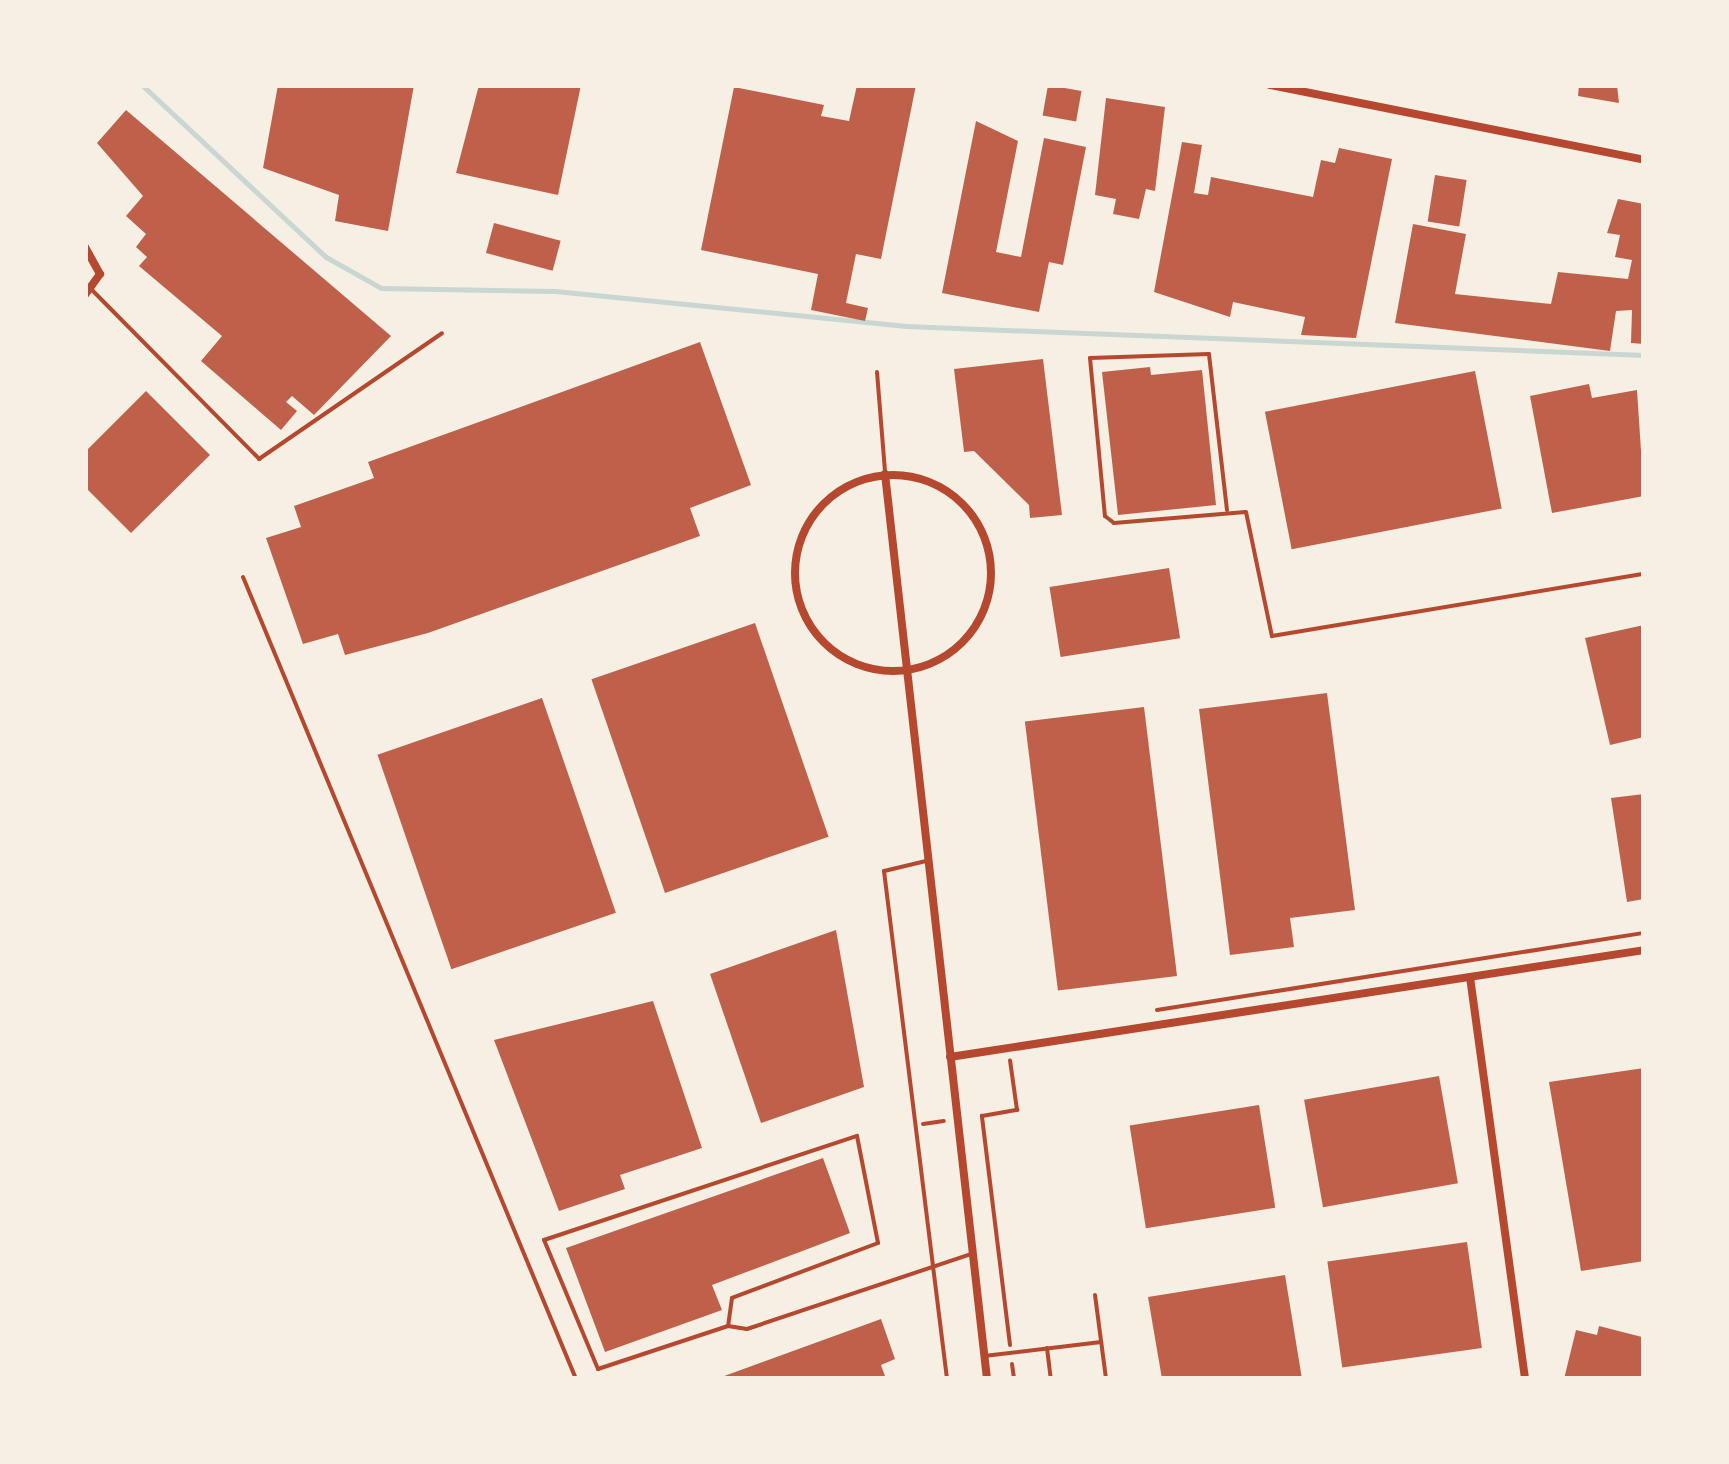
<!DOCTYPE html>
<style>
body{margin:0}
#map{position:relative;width:1729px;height:1464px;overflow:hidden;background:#f6efe4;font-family:"Fira Sans",sans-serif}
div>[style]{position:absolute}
.stream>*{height:5px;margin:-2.5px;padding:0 2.5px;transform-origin:2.5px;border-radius:2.5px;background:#c9d6d2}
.building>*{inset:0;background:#bf614a;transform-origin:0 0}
.path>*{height:4px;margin:-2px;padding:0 2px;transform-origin:2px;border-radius:2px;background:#b5482f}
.service>*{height:4px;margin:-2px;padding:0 2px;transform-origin:2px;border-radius:2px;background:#b5482f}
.minor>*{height:8px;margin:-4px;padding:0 4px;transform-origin:4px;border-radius:4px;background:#b5482f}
.minor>.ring{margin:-4px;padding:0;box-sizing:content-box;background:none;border:8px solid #b5482f;border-radius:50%}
span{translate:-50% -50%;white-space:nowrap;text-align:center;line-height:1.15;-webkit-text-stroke:9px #f6efe4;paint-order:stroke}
.frame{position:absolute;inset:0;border:88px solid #f6efe4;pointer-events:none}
</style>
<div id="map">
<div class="stream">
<div style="left:142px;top:85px;width:252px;rotate:43.1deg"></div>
<div style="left:326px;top:257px;width:63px;rotate:29.4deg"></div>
<div style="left:381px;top:288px;width:174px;rotate:1deg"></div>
<div style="left:555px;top:291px;width:353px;rotate:5.7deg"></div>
<div style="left:906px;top:326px;width:739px;rotate:2.25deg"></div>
</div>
<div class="building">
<div style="clip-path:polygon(278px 85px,414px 85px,388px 231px,335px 221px,339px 195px,263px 168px)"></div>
<div style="clip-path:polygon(479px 85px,581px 85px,558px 195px,456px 173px)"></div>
<div style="clip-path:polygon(857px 85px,916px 85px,881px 259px,856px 254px,846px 303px,868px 308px,865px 321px,811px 310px,818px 274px,701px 250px,734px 87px,824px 105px,821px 116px,849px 121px)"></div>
<div style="left:1048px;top:85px;width:34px;height:31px;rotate:10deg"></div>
<div style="clip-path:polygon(1579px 85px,1617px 85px,1619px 103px,1578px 96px)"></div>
<div style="clip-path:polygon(1106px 98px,1165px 107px,1155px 191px,1146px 189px,1139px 219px,1113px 214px,1116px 199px,1095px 195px)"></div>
<div style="clip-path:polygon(126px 110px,391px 336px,314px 415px,292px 396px,286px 402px,297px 411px,281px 430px,201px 361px,222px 336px,139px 266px,147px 257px,136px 247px,146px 234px,126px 216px,143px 196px,97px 143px)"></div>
<div style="clip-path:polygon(976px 121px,1018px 141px,996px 252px,1021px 257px,1044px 138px,1086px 147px,1063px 265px,1049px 262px,1039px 312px,942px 293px)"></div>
<div style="clip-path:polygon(1182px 142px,1202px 145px,1194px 193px,1208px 195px,1211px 177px,1313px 197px,1321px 160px,1335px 163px,1339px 148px,1392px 159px,1356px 338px,1301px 335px,1305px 317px,1233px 302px,1230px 317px,1154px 292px)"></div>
<div style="left:1435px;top:175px;width:32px;height:47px;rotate:9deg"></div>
<div style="clip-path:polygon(1618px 199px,1644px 204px,1644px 344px,1631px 343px,1632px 310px,1616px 311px,1610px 351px,1395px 323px,1413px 224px,1466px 234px,1455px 294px,1551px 304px,1558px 272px,1628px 279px,1632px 260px,1615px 257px,1620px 235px,1607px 233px)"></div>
<div style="left:494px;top:223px;width:69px;height:31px;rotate:15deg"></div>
<div style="clip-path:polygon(700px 342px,751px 485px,690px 508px,700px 536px,428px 633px,345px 655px,338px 634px,303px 644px,266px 538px,301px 527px,294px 506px,374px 478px,368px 462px)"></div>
<div style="clip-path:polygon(1043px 359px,1062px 515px,1030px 518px,1029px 505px,974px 451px,964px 452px,954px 369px)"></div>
<div style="clip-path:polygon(1150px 367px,1151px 375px,1202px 370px,1216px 505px,1118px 515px,1102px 372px)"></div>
<div style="left:1475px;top:371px;width:140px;height:214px;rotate:79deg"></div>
<div style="clip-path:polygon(1589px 384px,1592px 398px,1637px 390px,1644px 496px,1552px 513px,1530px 396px)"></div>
<div style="clip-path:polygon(146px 391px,210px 455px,131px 533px,85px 487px,85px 452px)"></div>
<div style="left:1169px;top:568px;width:71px;height:121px;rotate:81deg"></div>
<div style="left:755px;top:623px;width:226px;height:173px;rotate:71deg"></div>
<div style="clip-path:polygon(1644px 625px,1644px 737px,1610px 745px,1585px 638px)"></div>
<div style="clip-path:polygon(1327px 693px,1355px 910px,1290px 918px,1294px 947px,1230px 955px,1199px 709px)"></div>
<div style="left:542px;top:698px;width:227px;height:174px;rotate:71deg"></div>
<div style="left:1144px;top:707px;width:271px;height:120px;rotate:83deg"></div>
<div style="clip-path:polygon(1644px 794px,1644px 899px,1627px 902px,1611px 798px)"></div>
<div style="clip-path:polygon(836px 930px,864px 1087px,761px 1123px,710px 974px)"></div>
<div style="clip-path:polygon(653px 1001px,702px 1148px,620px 1175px,625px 1189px,559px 1211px,494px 1040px)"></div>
<div style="clip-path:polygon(1644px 1068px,1644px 1261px,1581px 1271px,1549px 1082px)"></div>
<div style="left:1439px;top:1076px;width:109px;height:137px;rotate:80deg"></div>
<div style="left:1259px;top:1105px;width:104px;height:131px;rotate:81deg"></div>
<div style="clip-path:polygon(823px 1158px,850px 1233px,712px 1285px,722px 1310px,605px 1352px,566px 1248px)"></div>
<div style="left:1467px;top:1242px;width:107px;height:141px;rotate:82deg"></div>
<div style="clip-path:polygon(1285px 1275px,1302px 1379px,1162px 1379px,1148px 1297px)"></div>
<div style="clip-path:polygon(881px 1319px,895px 1359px,881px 1365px,886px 1379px,716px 1379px)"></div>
<div style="clip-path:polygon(1599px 1326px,1642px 1337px,1644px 1379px,1564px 1379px,1576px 1330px,1597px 1335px)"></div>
</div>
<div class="path">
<div style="left:243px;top:577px;width:868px;rotate:67.45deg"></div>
<div style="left:1157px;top:1010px;width:493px;rotate:-9deg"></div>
<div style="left:923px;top:1124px;width:21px;rotate:-8deg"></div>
<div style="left:1010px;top:1345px;width:231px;rotate:-97deg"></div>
<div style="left:982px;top:1116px;width:36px;rotate:-10deg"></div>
<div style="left:1017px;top:1110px;width:50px;rotate:-98deg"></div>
<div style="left:1012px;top:1364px;width:15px;rotate:82deg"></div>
</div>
<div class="service">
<div style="left:92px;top:290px;width:238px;rotate:45.3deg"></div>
<div style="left:259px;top:459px;width:222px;rotate:-34.5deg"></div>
<div style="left:877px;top:372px;width:100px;rotate:85.4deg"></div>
<div style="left:1227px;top:510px;width:157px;rotate:-96.6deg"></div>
<div style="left:1209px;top:354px;width:119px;rotate:178.1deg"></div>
<div style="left:1090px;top:358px;width:159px;rotate:84.6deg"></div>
<div style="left:1105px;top:516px;width:11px;rotate:38deg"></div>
<div style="left:1114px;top:523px;width:132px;rotate:-4.8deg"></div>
<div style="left:1246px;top:512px;width:127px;rotate:78.2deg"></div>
<div style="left:1272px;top:636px;width:377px;rotate:-9.5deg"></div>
<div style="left:926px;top:861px;width:43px;rotate:166.6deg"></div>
<div style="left:884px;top:871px;width:512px;rotate:82.93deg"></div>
<div style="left:857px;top:1136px;width:109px;rotate:78.9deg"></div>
<div style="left:878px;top:1243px;width:156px;rotate:159.4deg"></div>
<div style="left:732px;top:1298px;width:28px;rotate:98deg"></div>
<div style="left:728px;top:1326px;width:137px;rotate:161.7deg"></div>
<div style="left:598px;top:1369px;width:140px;rotate:-112.7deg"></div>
<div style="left:544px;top:1240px;width:330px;rotate:-18.4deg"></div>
<div style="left:1095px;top:1295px;width:85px;rotate:82.5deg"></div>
<div style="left:728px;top:1326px;width:19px;rotate:9deg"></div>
<div style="left:747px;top:1329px;width:236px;rotate:-18.5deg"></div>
<div style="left:1047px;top:1348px;width:31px;rotate:83deg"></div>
<div style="left:984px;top:1356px;width:118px;rotate:-6.8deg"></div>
</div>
<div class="minor">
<div style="left:1270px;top:85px;width:381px;rotate:11.3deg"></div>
<div style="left:85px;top:247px;width:31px;rotate:61deg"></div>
<div style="left:100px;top:274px;width:26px;rotate:126deg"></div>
<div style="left:885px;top:474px;width:911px;rotate:83.57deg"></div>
<div class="ring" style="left:795px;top:475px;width:188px;height:188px"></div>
<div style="left:1470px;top:977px;width:406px;rotate:82.2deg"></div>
<div style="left:950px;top:1057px;width:702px;rotate:-8.76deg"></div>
</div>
<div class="frame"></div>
</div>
